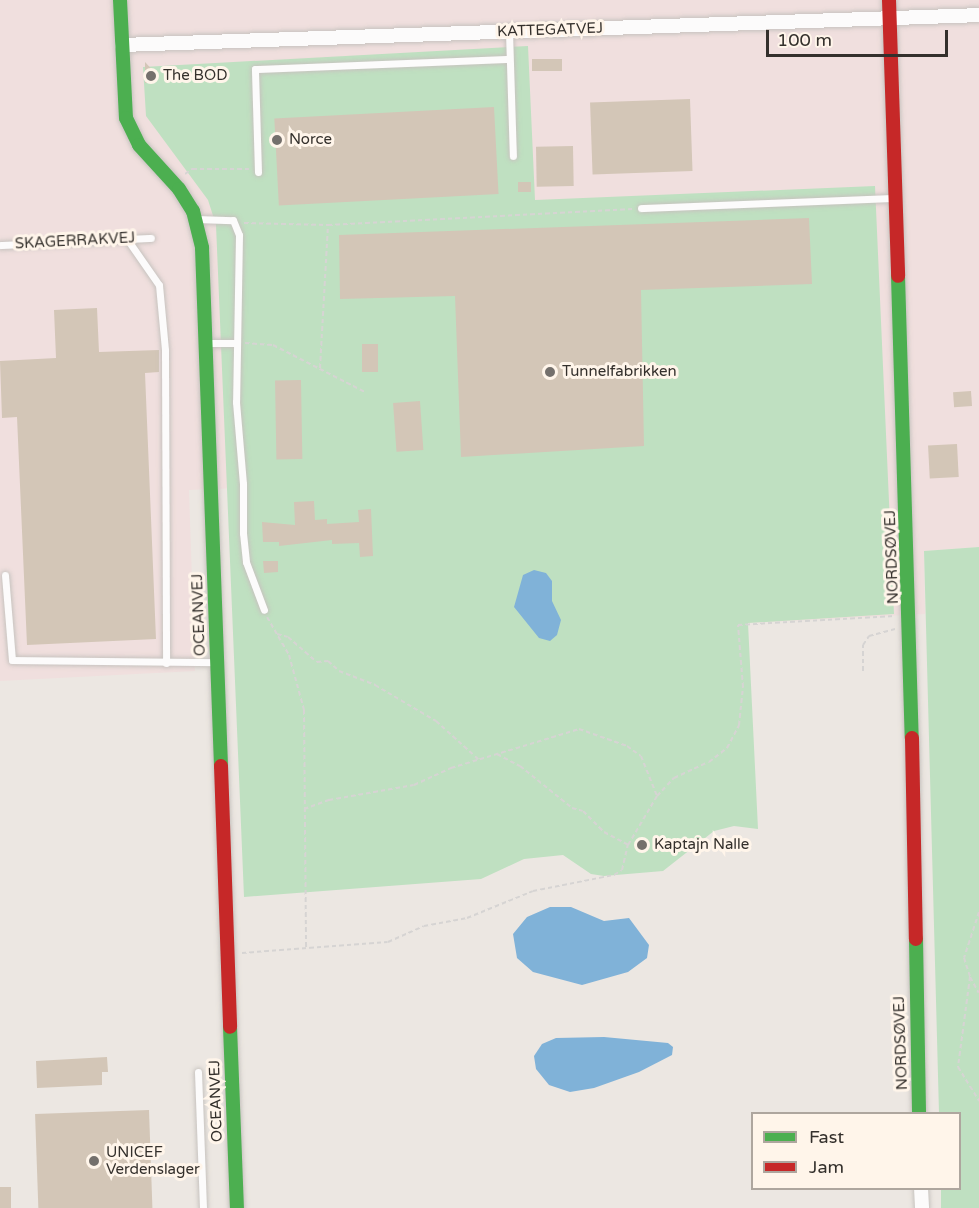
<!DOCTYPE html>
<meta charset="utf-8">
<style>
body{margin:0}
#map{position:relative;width:979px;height:1208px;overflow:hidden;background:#ece7e2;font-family:"Varela Round",sans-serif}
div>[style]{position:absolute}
.industrial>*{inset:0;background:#f0dfde}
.green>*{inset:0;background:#bfe0c1}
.water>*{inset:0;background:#80b2d8}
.building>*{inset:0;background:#d3c6b7;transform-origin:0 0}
.path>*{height:2px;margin-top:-1px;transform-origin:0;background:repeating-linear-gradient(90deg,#d6d4d3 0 4.5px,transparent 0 7.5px)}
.roads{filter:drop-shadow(0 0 2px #c7c3bf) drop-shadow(0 0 2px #c7c3bf)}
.lane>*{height:7px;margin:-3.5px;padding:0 3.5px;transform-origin:3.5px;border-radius:3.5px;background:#fcfbfb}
.street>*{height:14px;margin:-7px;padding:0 7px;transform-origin:7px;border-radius:7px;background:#fcfbfb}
.fast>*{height:14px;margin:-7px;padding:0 7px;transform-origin:7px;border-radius:7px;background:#4caf50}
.jam>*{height:14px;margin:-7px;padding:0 7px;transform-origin:7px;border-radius:7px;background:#c62828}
.dots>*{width:16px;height:16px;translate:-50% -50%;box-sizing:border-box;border:3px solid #fff5ea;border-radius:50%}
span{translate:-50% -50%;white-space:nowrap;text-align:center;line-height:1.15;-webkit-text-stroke:6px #fff5ea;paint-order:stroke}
.street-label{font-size:15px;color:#34302c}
.poi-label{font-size:15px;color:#34302c}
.left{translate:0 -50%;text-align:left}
.legend{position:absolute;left:751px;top:1112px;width:210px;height:78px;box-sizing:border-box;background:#fff5ea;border:2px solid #aea69e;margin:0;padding:8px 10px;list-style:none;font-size:18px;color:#34302c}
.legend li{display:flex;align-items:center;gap:12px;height:30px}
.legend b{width:30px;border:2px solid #aea69e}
.scale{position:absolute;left:766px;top:30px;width:182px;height:27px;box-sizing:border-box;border:3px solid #34302c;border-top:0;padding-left:8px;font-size:18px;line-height:21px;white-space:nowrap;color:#34302c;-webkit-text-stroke:4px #fff5ea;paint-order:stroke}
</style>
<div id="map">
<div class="industrial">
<div style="clip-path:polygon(0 0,979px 0,979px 547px,924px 551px,925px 614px,748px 623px,238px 488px,189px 490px,195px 671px,0 681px)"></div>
</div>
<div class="green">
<div style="clip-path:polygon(528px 46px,535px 200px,875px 186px,894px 614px,748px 623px,758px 829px,734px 826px,714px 831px,663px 871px,604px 876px,591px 874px,563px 855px,524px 859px,481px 879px,244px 897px,216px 225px,208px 200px,146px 116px,143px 67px)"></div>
<div style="clip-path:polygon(979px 547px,979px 1208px,941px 1208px,941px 1189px,960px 1188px,960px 1114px,939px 1113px,924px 551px)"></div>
</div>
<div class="water">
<div style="clip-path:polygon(534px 570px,546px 573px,552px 581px,552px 601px,561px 620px,557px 635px,550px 641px,539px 638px,514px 607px,523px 575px)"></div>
<div style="clip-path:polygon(550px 907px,571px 907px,604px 921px,629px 918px,649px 945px,647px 958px,628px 972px,582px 985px,533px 972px,517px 958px,513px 934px,527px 917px)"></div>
<div style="clip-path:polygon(604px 1037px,668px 1043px,673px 1047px,672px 1055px,639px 1072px,594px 1088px,570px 1092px,549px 1085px,536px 1069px,534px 1056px,542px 1044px,556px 1038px)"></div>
</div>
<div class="building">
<div style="left:562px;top:59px;width:12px;height:30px;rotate:90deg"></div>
<div style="clip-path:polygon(145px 62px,157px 75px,154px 82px,145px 83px)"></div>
<div style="left:690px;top:99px;width:72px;height:100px;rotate:88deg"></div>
<div style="left:494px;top:107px;width:87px;height:220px;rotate:87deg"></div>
<div style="left:573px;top:146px;width:40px;height:37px;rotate:89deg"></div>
<div style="left:518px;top:182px;width:13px;height:10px"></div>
<div style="clip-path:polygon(809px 218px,812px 284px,641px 290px,644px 446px,461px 457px,455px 296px,340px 299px,339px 235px)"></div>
<div style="clip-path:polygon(97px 308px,99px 352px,159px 350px,159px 372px,145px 373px,156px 639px,27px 645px,17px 417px,2px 418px,0 361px,56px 358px,54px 310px)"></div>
<div style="left:362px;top:344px;width:16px;height:28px"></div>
<div style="left:301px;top:380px;width:79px;height:26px;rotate:89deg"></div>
<div style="left:971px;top:391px;width:15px;height:18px;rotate:86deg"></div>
<div style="left:420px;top:401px;width:49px;height:27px;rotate:86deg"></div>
<div style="left:957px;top:444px;width:33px;height:29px;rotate:87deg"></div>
<div style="clip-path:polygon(314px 501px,315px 520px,327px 519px,327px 524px,359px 522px,358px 510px,371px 509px,373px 556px,360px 557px,359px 543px,332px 544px,332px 540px,279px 546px,279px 542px,263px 542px,262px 522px,295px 525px,294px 502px)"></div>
<div style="clip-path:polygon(263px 561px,278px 561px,278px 572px,264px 573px)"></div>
<div style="clip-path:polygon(107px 1057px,108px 1072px,102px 1072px,102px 1085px,37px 1088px,36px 1061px)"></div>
<div style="left:149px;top:1110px;width:98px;height:114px;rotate:88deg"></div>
<div style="left:0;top:1187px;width:11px;height:21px"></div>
</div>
<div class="path">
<div style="left:185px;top:174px;width:9px;rotate:-36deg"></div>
<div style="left:192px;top:169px;width:58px"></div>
<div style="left:244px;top:223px;width:84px;rotate:1.4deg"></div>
<div style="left:245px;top:343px;width:28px;rotate:4deg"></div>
<div style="left:273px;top:345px;width:103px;rotate:27.1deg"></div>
<div style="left:320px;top:368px;width:143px;rotate:-86.8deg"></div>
<div style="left:328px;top:225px;width:305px;rotate:-3deg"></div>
<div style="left:267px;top:617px;width:44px;rotate:59.9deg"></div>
<div style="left:289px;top:655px;width:57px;rotate:74.7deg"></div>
<div style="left:304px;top:710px;width:238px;rotate:89.5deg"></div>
<div style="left:277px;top:634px;width:11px;rotate:15deg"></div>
<div style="left:288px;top:637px;width:38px;rotate:41deg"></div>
<div style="left:317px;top:662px;width:11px;rotate:-5deg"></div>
<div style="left:328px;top:661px;width:15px;rotate:42deg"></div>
<div style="left:339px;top:671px;width:39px;rotate:21deg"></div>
<div style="left:375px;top:685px;width:71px;rotate:30.5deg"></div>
<div style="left:436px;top:721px;width:57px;rotate:42.1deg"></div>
<div style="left:863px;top:671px;width:26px;rotate:-90deg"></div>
<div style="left:863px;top:645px;width:11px;rotate:-56deg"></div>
<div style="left:869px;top:636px;width:27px;rotate:-15deg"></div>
<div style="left:497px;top:754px;width:26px;rotate:28deg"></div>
<div style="left:520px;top:766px;width:67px;rotate:38.9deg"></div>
<div style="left:572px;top:808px;width:11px;rotate:15deg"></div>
<div style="left:583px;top:811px;width:30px;rotate:45deg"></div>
<div style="left:604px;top:832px;width:27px;rotate:28deg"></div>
<div style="left:304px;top:809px;width:27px;rotate:-20deg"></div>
<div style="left:329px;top:800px;width:86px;rotate:-10deg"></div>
<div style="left:414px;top:785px;width:41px;rotate:-24.7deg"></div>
<div style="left:451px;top:768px;width:134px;rotate:-16.9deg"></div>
<div style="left:579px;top:729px;width:51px;rotate:19.5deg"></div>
<div style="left:627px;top:746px;width:17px;rotate:36deg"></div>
<div style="left:641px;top:756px;width:43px;rotate:68.2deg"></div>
<div style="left:979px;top:912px;width:48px;rotate:108.1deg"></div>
<div style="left:964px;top:958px;width:20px;rotate:72deg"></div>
<div style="left:970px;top:977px;width:91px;rotate:97.6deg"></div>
<div style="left:958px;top:1067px;width:40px;rotate:58deg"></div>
<div style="left:242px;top:953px;width:146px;rotate:-4.3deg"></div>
<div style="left:388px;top:942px;width:39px;rotate:-24deg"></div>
<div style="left:424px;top:926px;width:44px;rotate:-10.5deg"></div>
<div style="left:467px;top:918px;width:71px;rotate:-22.2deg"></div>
<div style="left:533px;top:891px;width:83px;rotate:-11.2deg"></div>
<div style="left:614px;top:875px;width:9px;rotate:-32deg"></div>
<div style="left:622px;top:870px;width:26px;rotate:-77deg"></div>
<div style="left:628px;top:845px;width:57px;rotate:-59.4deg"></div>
<div style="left:657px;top:796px;width:25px;rotate:-47deg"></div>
<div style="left:674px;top:778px;width:38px;rotate:-25deg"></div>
<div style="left:709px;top:762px;width:23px;rotate:-38deg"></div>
<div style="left:727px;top:748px;width:26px;rotate:-62deg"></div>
<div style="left:739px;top:725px;width:38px;rotate:-84deg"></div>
<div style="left:743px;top:687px;width:62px;rotate:-94.6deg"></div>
<div style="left:738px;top:625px;width:157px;rotate:-3.3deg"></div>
<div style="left:970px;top:977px;width:18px;rotate:61deg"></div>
</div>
<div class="roads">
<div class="lane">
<div style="left:509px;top:32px;width:124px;rotate:88.2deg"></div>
<div style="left:258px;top:172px;width:103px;rotate:-91.7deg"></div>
<div style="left:255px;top:69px;width:254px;rotate:-2.3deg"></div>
<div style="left:641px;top:208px;width:254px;rotate:-2.3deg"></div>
<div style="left:196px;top:219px;width:37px;rotate:2deg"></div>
<div style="left:233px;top:220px;width:16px;rotate:68deg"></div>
<div style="left:239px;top:235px;width:167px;rotate:91deg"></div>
<div style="left:236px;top:402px;width:82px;rotate:85.1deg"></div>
<div style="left:243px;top:484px;width:49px;rotate:90deg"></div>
<div style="left:243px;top:533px;width:29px;rotate:84deg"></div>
<div style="left:246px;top:562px;width:51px;rotate:69.4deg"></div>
<div style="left:127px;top:239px;width:56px;rotate:55.2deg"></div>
<div style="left:159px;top:285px;width:65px;rotate:84.7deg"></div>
<div style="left:165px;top:350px;width:313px;rotate:89.8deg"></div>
<div style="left:0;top:245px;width:151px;rotate:-2.7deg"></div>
<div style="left:206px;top:343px;width:30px"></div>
<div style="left:5px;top:575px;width:85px;rotate:85.3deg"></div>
<div style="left:12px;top:660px;width:205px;rotate:0.6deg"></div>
<div style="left:198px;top:1072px;width:136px;rotate:87.9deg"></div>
</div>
<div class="street">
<div style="left:122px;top:45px;width:858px;rotate:-2deg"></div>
<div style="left:921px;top:1188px;width:20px;rotate:87deg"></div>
</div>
<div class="fast">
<div style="left:120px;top:0;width:118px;rotate:87.1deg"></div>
<div style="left:126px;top:118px;width:30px;rotate:64deg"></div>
<div style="left:139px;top:145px;width:59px;rotate:47.7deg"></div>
<div style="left:179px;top:189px;width:26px;rotate:58deg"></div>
<div style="left:193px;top:211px;width:38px;rotate:76deg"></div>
<div style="left:202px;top:248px;width:518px;rotate:87.9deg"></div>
<div style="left:898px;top:276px;width:462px;rotate:88.3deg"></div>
<div style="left:916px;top:939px;width:175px;rotate:89deg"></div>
<div style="left:230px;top:1027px;width:181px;rotate:87.8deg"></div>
</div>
<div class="jam">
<div style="left:889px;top:0;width:276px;rotate:88.1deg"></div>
<div style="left:912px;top:738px;width:201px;rotate:88.9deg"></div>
<div style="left:221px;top:766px;width:261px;rotate:88deg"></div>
</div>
</div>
<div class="dots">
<div style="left:151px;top:76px;background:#74706c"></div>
<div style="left:277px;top:140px;background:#74706c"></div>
<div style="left:550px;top:372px;background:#74706c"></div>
<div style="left:642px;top:845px;background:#74706c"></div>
<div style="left:94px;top:1161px;background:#74706c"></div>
</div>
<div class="street-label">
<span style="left:550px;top:30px;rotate:-2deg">KATTEGATVEJ</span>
<span style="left:75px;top:241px;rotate:-3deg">SKAGERRAKVEJ</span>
<span style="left:892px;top:557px;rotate:-92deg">NORDSØVEJ</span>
<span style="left:199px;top:615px;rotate:-92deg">OCEANVEJ</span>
<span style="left:901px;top:1043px;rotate:-92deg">NORDSØVEJ</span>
<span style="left:216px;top:1101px;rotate:-92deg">OCEANVEJ</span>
</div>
<div class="poi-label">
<span class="left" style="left:163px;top:76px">The BOD</span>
<span class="left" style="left:289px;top:140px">Norce</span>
<span class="left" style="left:562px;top:372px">Tunnelfabrikken</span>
<span class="left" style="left:654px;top:845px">Kaptajn Nalle</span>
<span class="left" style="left:106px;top:1161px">UNICEF<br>Verdenslager</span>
</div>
<ul class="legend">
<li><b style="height:8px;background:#4caf50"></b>Fast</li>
<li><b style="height:8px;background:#c62828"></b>Jam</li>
</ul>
<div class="scale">100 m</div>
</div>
